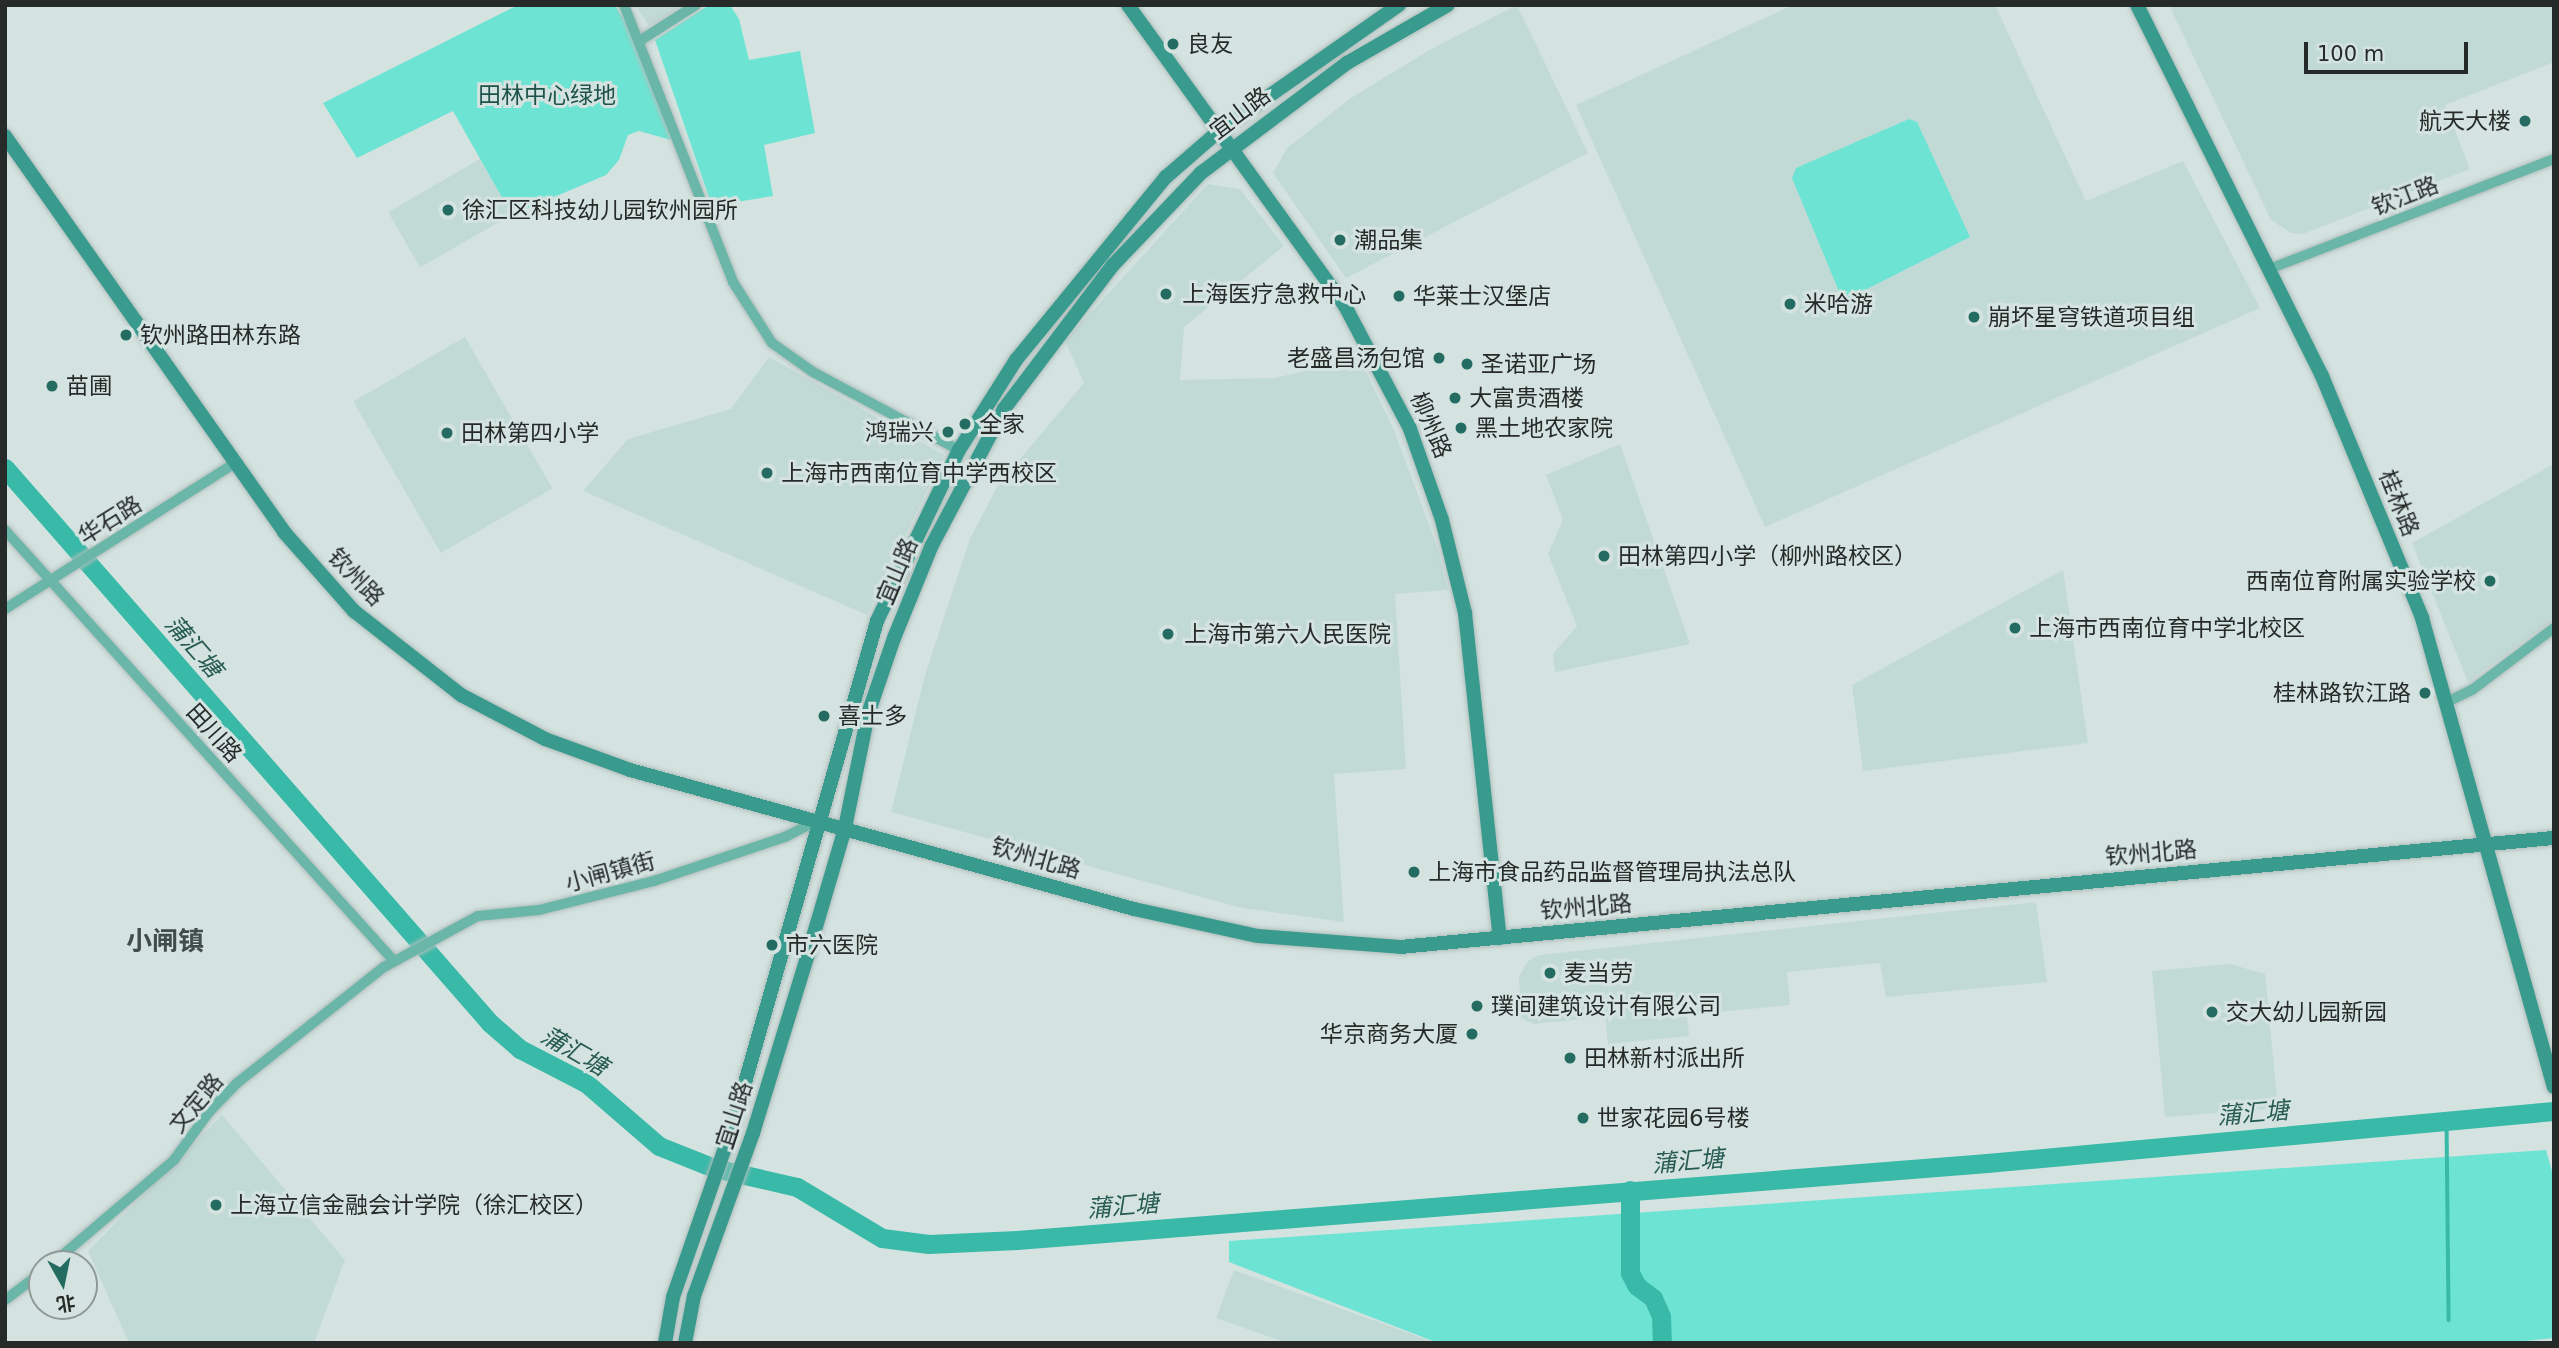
<!DOCTYPE html>
<meta charset="utf-8">
<style>
body{margin:0}
#map{position:relative;width:2559px;height:1348px;overflow:hidden;background:#d4e3e0;font-family:"DejaVu Sans","Noto Sans SC",sans-serif}
div>[style]{position:absolute}
.built>*{inset:0;background:#c2dad6;transform-origin:0 0}
.green>*{inset:0;background:#6de4d3}
.stream>*{height:3.5px;margin:-1.75px;padding:0 1.75px;transform-origin:1.75px;border-radius:1.75px;background:#39b9a8}
.river>*{height:19px;margin:-9.5px;padding:0 9.5px;transform-origin:9.5px;border-radius:9.5px;background:#39b9a8}
.roads{filter:drop-shadow(0 0 2px #b1bebc) drop-shadow(0 0 2px #b1bebc)}
.street>*{height:10px;margin:-5px;padding:0 5px;transform-origin:5px;border-radius:5px;background:#6ab6a9}
.secondary>*{height:14px;margin:-7px;padding:0 7px;transform-origin:7px;border-radius:7px;background:#389b8e}
.dots>*{width:19px;height:19px;translate:-50% -50%;box-sizing:border-box;border:4px solid #d4e3e0;border-radius:50%}
span{translate:-50% -50%;white-space:nowrap;text-align:center;line-height:1.15;-webkit-text-stroke:6px #d4e3e0;paint-order:stroke}
.poi-label{font-size:23px;color:#262b2a}
.left{translate:0 -50%;text-align:left}
.right{translate:-100% -50%;text-align:right}
.park-label{font-size:23px;color:#1d524a}
.street-label{font-size:23px;color:#262b2a}
.water-label{font-size:24px;color:#265a52;font-style:italic}
.quarter-label{font-size:26px;color:#404d4a;font-weight:700}
.frame{position:absolute;inset:0;border:7px solid #262b2a;pointer-events:none}
.north{position:absolute;left:28px;top:1250px;width:70px;height:70px;box-sizing:border-box;background:#d4e3e0;border:2px solid #8e9997;border-radius:50%;rotate:171deg;font-size:19px;font-weight:700;line-height:28px;text-align:center;color:#262b2a}
.north::after{content:'';display:block;margin:auto;width:24px;height:32px;background:#246c62;clip-path:polygon(50% 0,100% 100%,50% 72%,0 100%)}
.scale{position:absolute;left:2304px;top:42px;width:164px;height:32px;box-sizing:border-box;border:4px solid #262b2a;border-top:0;padding-left:9px;font-size:21px;line-height:24px;white-space:nowrap;color:#262b2a;-webkit-text-stroke:5px #d4e3e0;paint-order:stroke}
</style>
<div id="map">
<div class="built">
<div style="clip-path:polygon(635px 5px,682px 5px,649px 26px)"></div>
<div style="clip-path:polygon(1517px 5px,1588px 153px,1346px 278px,1273px 173px,1287px 148px,1351px 98px,1431px 49px)"></div>
<div style="clip-path:polygon(1793px 5px,1995px 5px,2086px 201px,2183px 161px,2260px 308px,1765px 527px,1576px 105px)"></div>
<div style="clip-path:polygon(2169px 5px,2554px 5px,2554px 62px,2445px 105px,2470px 169px,2303px 234px,2291px 233px,2271px 220px)"></div>
<div style="left:480px;top:159px;width:64px;height:106px;rotate:60deg"></div>
<div style="clip-path:polygon(1208px 184px,1240px 189px,1284px 246px,1184px 327px,1180px 380px,1275px 378px,1359px 358px,1394px 430px,1438px 549px,1448px 590px,1395px 594px,1406px 769px,1334px 774px,1344px 922px,1242px 908px,891px 812px,925px 675px,970px 539px,998px 485px,1084px 383px,1065px 341px)"></div>
<div style="left:465px;top:337px;width:175px;height:129px;rotate:60deg"></div>
<div style="clip-path:polygon(769px 357px,944px 455px,867px 615px,583px 491px,628px 439px,731px 409px)"></div>
<div style="clip-path:polygon(1620px 444px,1690px 644px,1555px 672px,1553px 654px,1577px 626px,1548px 554px,1563px 520px,1546px 475px)"></div>
<div style="clip-path:polygon(2554px 464px,2554px 619px,2468px 682px,2412px 543px)"></div>
<div style="clip-path:polygon(2063px 570px,2088px 743px,1863px 771px,1852px 685px)"></div>
<div style="clip-path:polygon(2036px 902px,2047px 982px,1886px 997px,1880px 963px,1787px 972px,1790px 1005px,1687px 1015px,1689px 1036px,1608px 1044px,1605px 1017px,1534px 1024px,1521px 1018px,1519px 976px,1529px 960px,1539px 955px)"></div>
<div style="clip-path:polygon(2230px 964px,2265px 974px,2278px 1108px,2165px 1117px,2152px 971px)"></div>
<div style="clip-path:polygon(222px 1115px,345px 1260px,314px 1343px,129px 1343px,88px 1251px)"></div>
<div style="clip-path:polygon(1234px 1270px,1437px 1343px,1287px 1343px,1216px 1318px)"></div>
</div>
<div class="green">
<div style="clip-path:polygon(518px 5px,615px 5px,630px 30px,671px 140px,639px 131px,628px 135px,619px 160px,606px 175px,512px 215px,453px 111px,357px 158px,323px 103px)"></div>
<div style="clip-path:polygon(709px 5px,730px 5px,739px 19px,749px 60px,800px 51px,815px 133px,764px 145px,773px 196px,712px 206px,655px 40px)"></div>
<div style="clip-path:polygon(1909px 119px,1917px 122px,1970px 237px,1849px 298px,1840px 294px,1792px 178px,1796px 168px)"></div>
<div style="clip-path:polygon(2546px 1150px,2554px 1178px,2554px 1338px,2506px 1343px,1438px 1343px,1229px 1262px,1229px 1241px)"></div>
</div>
<div class="stream">
<div style="left:2447px;top:1121px;width:199px;rotate:89.4deg"></div>
</div>
<div class="river">
<div style="left:5px;top:468px;width:737px;rotate:48.85deg"></div>
<div style="left:490px;top:1023px;width:40px;rotate:41deg"></div>
<div style="left:520px;top:1049px;width:74px;rotate:27.3deg"></div>
<div style="left:586px;top:1083px;width:96px;rotate:40.8deg"></div>
<div style="left:659px;top:1146px;width:59px;rotate:21.8deg"></div>
<div style="left:714px;top:1168px;width:85px;rotate:12.9deg"></div>
<div style="left:797px;top:1187px;width:99px;rotate:31deg"></div>
<div style="left:882px;top:1238px;width:47px;rotate:7.3deg"></div>
<div style="left:929px;top:1244px;width:88px;rotate:-2.6deg"></div>
<div style="left:1017px;top:1240px;width:973px;rotate:-4.54deg"></div>
<div style="left:1987px;top:1163px;width:569px;rotate:-5.24deg"></div>
<div style="left:1630px;top:1190px;width:83px;rotate:90deg"></div>
<div style="left:1630px;top:1273px;width:15px;rotate:62deg"></div>
<div style="left:1637px;top:1286px;width:20px;rotate:37deg"></div>
<div style="left:1653px;top:1298px;width:20px;rotate:66deg"></div>
<div style="left:1661px;top:1316px;width:27px;rotate:88deg"></div>
</div>
<div class="roads">
<div class="street">
<div style="left:624px;top:5px;width:298px;rotate:68.5deg"></div>
<div style="left:733px;top:282px;width:72px;rotate:57.4deg"></div>
<div style="left:772px;top:343px;width:50px;rotate:35.3deg"></div>
<div style="left:813px;top:372px;width:166px;rotate:28.1deg"></div>
<div style="left:641px;top:40px;width:65px;rotate:-32.5deg"></div>
<div style="left:2269px;top:269px;width:305px;rotate:-21.1deg"></div>
<div style="left:5px;top:530px;width:581px;rotate:47.93deg"></div>
<div style="left:5px;top:609px;width:272px;rotate:-32.4deg"></div>
<div style="left:2445px;top:703px;width:30px;rotate:-26deg"></div>
<div style="left:2472px;top:690px;width:103px;rotate:-37.1deg"></div>
<div style="left:52px;top:1264px;width:160px;rotate:-40.4deg"></div>
<div style="left:174px;top:1160px;width:59px;rotate:-53.9deg"></div>
<div style="left:209px;top:1112px;width:40px;rotate:-46deg"></div>
<div style="left:237px;top:1083px;width:187px;rotate:-38.3deg"></div>
<div style="left:384px;top:967px;width:107px;rotate:-28.5deg"></div>
<div style="left:478px;top:916px;width:61px;rotate:-5.6deg"></div>
<div style="left:539px;top:910px;width:119px;rotate:-14.2deg"></div>
<div style="left:654px;top:881px;width:138px;rotate:-18.6deg"></div>
<div style="left:785px;top:837px;width:36px;rotate:-27deg"></div>
<div style="left:5px;top:1300px;width:46px;rotate:-37.1deg"></div>
</div>
<div class="secondary">
<div style="left:1128px;top:5px;width:371px;rotate:54.2deg"></div>
<div style="left:1345px;top:306px;width:139px;rotate:62.1deg"></div>
<div style="left:1410px;top:429px;width:96px;rotate:70.6deg"></div>
<div style="left:1442px;top:520px;width:96px;rotate:76.1deg"></div>
<div style="left:1465px;top:613px;width:327px;rotate:83.9deg"></div>
<div style="left:2137px;top:5px;width:415px;rotate:63.5deg"></div>
<div style="left:2322px;top:376px;width:262px;rotate:67.5deg"></div>
<div style="left:2422px;top:618px;width:487px;rotate:74.3deg"></div>
<div style="left:5px;top:136px;width:484px;rotate:54.8deg"></div>
<div style="left:284px;top:532px;width:106px;rotate:48.5deg"></div>
<div style="left:354px;top:611px;width:136px;rotate:38.1deg"></div>
<div style="left:461px;top:695px;width:95px;rotate:27.6deg"></div>
<div style="left:545px;top:739px;width:90px;rotate:20deg"></div>
<div style="left:630px;top:770px;width:523px;rotate:15.42deg"></div>
<div style="left:1134px;top:909px;width:127px;rotate:12.3deg"></div>
<div style="left:1258px;top:936px;width:142px;rotate:4.4deg"></div>
<div style="left:1400px;top:947px;width:1159px;rotate:-5.4deg"></div>
<div style="left:665px;top:1343px;width:47px;rotate:-80.1deg"></div>
<div style="left:673px;top:1297px;width:179px;rotate:-70.8deg"></div>
<div style="left:732px;top:1128px;width:527px;rotate:-74.04deg"></div>
<div style="left:877px;top:621px;width:190px;rotate:-64.4deg"></div>
<div style="left:959px;top:450px;width:107px;rotate:-57.7deg"></div>
<div style="left:1016px;top:360px;width:237px;rotate:-50.7deg"></div>
<div style="left:1166px;top:177px;width:70px;rotate:-41deg"></div>
<div style="left:1219px;top:131px;width:220px;rotate:-35deg"></div>
<div style="left:685px;top:1343px;width:48px;rotate:-79.2deg"></div>
<div style="left:694px;top:1296px;width:173px;rotate:-70.1deg"></div>
<div style="left:753px;top:1133px;width:187px;rotate:-72.9deg"></div>
<div style="left:808px;top:954px;width:131px;rotate:-73.6deg"></div>
<div style="left:845px;top:828px;width:116px;rotate:-78.6deg"></div>
<div style="left:868px;top:714px;width:80px;rotate:-71.1deg"></div>
<div style="left:894px;top:638px;width:100px;rotate:-67.8deg"></div>
<div style="left:932px;top:545px;width:154px;rotate:-62.1deg"></div>
<div style="left:1004px;top:409px;width:181px;rotate:-52.9deg"></div>
<div style="left:1113px;top:265px;width:127px;rotate:-46.3deg"></div>
<div style="left:1201px;top:173px;width:183px;rotate:-37deg"></div>
<div style="left:1347px;top:63px;width:116px;rotate:-29.9deg"></div>
</div>
</div>
<div class="dots">
<div style="left:1173px;top:44px;background:#246c62"></div>
<div style="left:2525px;top:121px;background:#246c62"></div>
<div style="left:448px;top:210px;background:#246c62"></div>
<div style="left:1340px;top:240px;background:#246c62"></div>
<div style="left:1166px;top:294px;background:#246c62"></div>
<div style="left:1399px;top:296px;background:#246c62"></div>
<div style="left:1790px;top:304px;background:#246c62"></div>
<div style="left:1974px;top:317px;background:#246c62"></div>
<div style="left:126px;top:335px;background:#246c62"></div>
<div style="left:1439px;top:358px;background:#246c62"></div>
<div style="left:1467px;top:364px;background:#246c62"></div>
<div style="left:52px;top:386px;background:#246c62"></div>
<div style="left:1455px;top:398px;background:#246c62"></div>
<div style="left:965px;top:424px;background:#246c62"></div>
<div style="left:1461px;top:428px;background:#246c62"></div>
<div style="left:948px;top:432px;background:#246c62"></div>
<div style="left:447px;top:433px;background:#246c62"></div>
<div style="left:767px;top:473px;background:#246c62"></div>
<div style="left:1604px;top:556px;background:#246c62"></div>
<div style="left:2490px;top:581px;background:#246c62"></div>
<div style="left:2015px;top:628px;background:#246c62"></div>
<div style="left:1168px;top:634px;background:#246c62"></div>
<div style="left:2425px;top:693px;background:#246c62"></div>
<div style="left:824px;top:716px;background:#246c62"></div>
<div style="left:1414px;top:872px;background:#246c62"></div>
<div style="left:772px;top:945px;background:#246c62"></div>
<div style="left:1550px;top:973px;background:#246c62"></div>
<div style="left:1477px;top:1006px;background:#246c62"></div>
<div style="left:2212px;top:1012px;background:#246c62"></div>
<div style="left:1472px;top:1034px;background:#246c62"></div>
<div style="left:1570px;top:1058px;background:#246c62"></div>
<div style="left:1583px;top:1118px;background:#246c62"></div>
<div style="left:216px;top:1205px;background:#246c62"></div>
</div>
<div class="poi-label">
<span class="left" style="left:1187px;top:44px">良友</span>
<span class="right" style="left:2511px;top:121px">航天大楼</span>
<span class="left" style="left:462px;top:210px">徐汇区科技幼儿园钦州园所</span>
<span class="left" style="left:1354px;top:240px">潮品集</span>
<span class="left" style="left:1182px;top:294px">上海医疗急救中心</span>
<span class="left" style="left:1413px;top:296px">华莱士汉堡店</span>
<span class="left" style="left:1804px;top:304px">米哈游</span>
<span class="left" style="left:1988px;top:317px">崩坏星穹铁道项目组</span>
<span class="left" style="left:140px;top:335px">钦州路田林东路</span>
<span class="right" style="left:1425px;top:358px">老盛昌汤包馆</span>
<span class="left" style="left:1481px;top:364px">圣诺亚广场</span>
<span class="left" style="left:66px;top:386px">苗圃</span>
<span class="left" style="left:1469px;top:398px">大富贵酒楼</span>
<span class="left" style="left:979px;top:424px">全家</span>
<span class="left" style="left:1475px;top:428px">黑土地农家院</span>
<span class="right" style="left:934px;top:432px">鸿瑞兴</span>
<span class="left" style="left:461px;top:433px">田林第四小学</span>
<span class="left" style="left:781px;top:473px">上海市西南位育中学西校区</span>
<span class="left" style="left:1618px;top:556px">田林第四小学（柳州路校区）</span>
<span class="right" style="left:2476px;top:581px">西南位育附属实验学校</span>
<span class="left" style="left:2029px;top:628px">上海市西南位育中学北校区</span>
<span class="left" style="left:1184px;top:634px">上海市第六人民医院</span>
<span class="right" style="left:2411px;top:693px">桂林路钦江路</span>
<span class="left" style="left:838px;top:716px">喜士多</span>
<span class="left" style="left:1428px;top:872px">上海市食品药品监督管理局执法总队</span>
<span class="left" style="left:786px;top:945px">市六医院</span>
<span class="left" style="left:1564px;top:973px">麦当劳</span>
<span class="left" style="left:1491px;top:1006px">璞间建筑设计有限公司</span>
<span class="left" style="left:2226px;top:1012px">交大幼儿园新园</span>
<span class="right" style="left:1458px;top:1034px">华京商务大厦</span>
<span class="left" style="left:1584px;top:1058px">田林新村派出所</span>
<span class="left" style="left:1597px;top:1118px">世家花园6号楼</span>
<span class="left" style="left:230px;top:1205px">上海立信金融会计学院（徐汇校区）</span>
</div>
<div class="park-label">
<span style="left:547px;top:95px">田林中心绿地</span>
</div>
<div class="street-label">
<span style="left:1240px;top:113px;rotate:-37deg">宜山路</span>
<span style="left:2405px;top:196px;rotate:-21deg">钦江路</span>
<span style="left:1431px;top:425px;rotate:67deg">柳州路</span>
<span style="left:2399px;top:503px;rotate:68deg">桂林路</span>
<span style="left:110px;top:520px;rotate:-32deg">华石路</span>
<span style="left:897px;top:571px;rotate:-67deg">宜山路</span>
<span style="left:356px;top:577px;rotate:46deg">钦州路</span>
<span style="left:214px;top:733px;rotate:48deg">田川路</span>
<span style="left:2151px;top:853px;rotate:-5deg">钦州北路</span>
<span style="left:1036px;top:858px;rotate:16deg">钦州北路</span>
<span style="left:610px;top:872px;rotate:-15deg">小闸镇街</span>
<span style="left:1586px;top:907px;rotate:-5deg">钦州北路</span>
<span style="left:196px;top:1103px;rotate:-50deg">文定路</span>
<span style="left:734px;top:1115px;rotate:-72deg">宜山路</span>
</div>
<div class="water-label">
<span style="left:193px;top:647px;rotate:49deg">蒲汇塘</span>
<span style="left:574px;top:1052px;rotate:30deg">蒲汇塘</span>
<span style="left:2253px;top:1114px;rotate:-5deg">蒲汇塘</span>
<span style="left:1688px;top:1162px;rotate:-5deg">蒲汇塘</span>
<span style="left:1123px;top:1207px;rotate:-5deg">蒲汇塘</span>
</div>
<div class="quarter-label">
<span style="left:165px;top:942px">小闸镇</span>
</div>
<div class="frame"></div>
<div class="north">北</div>
<div class="scale">100 m</div>
</div>
